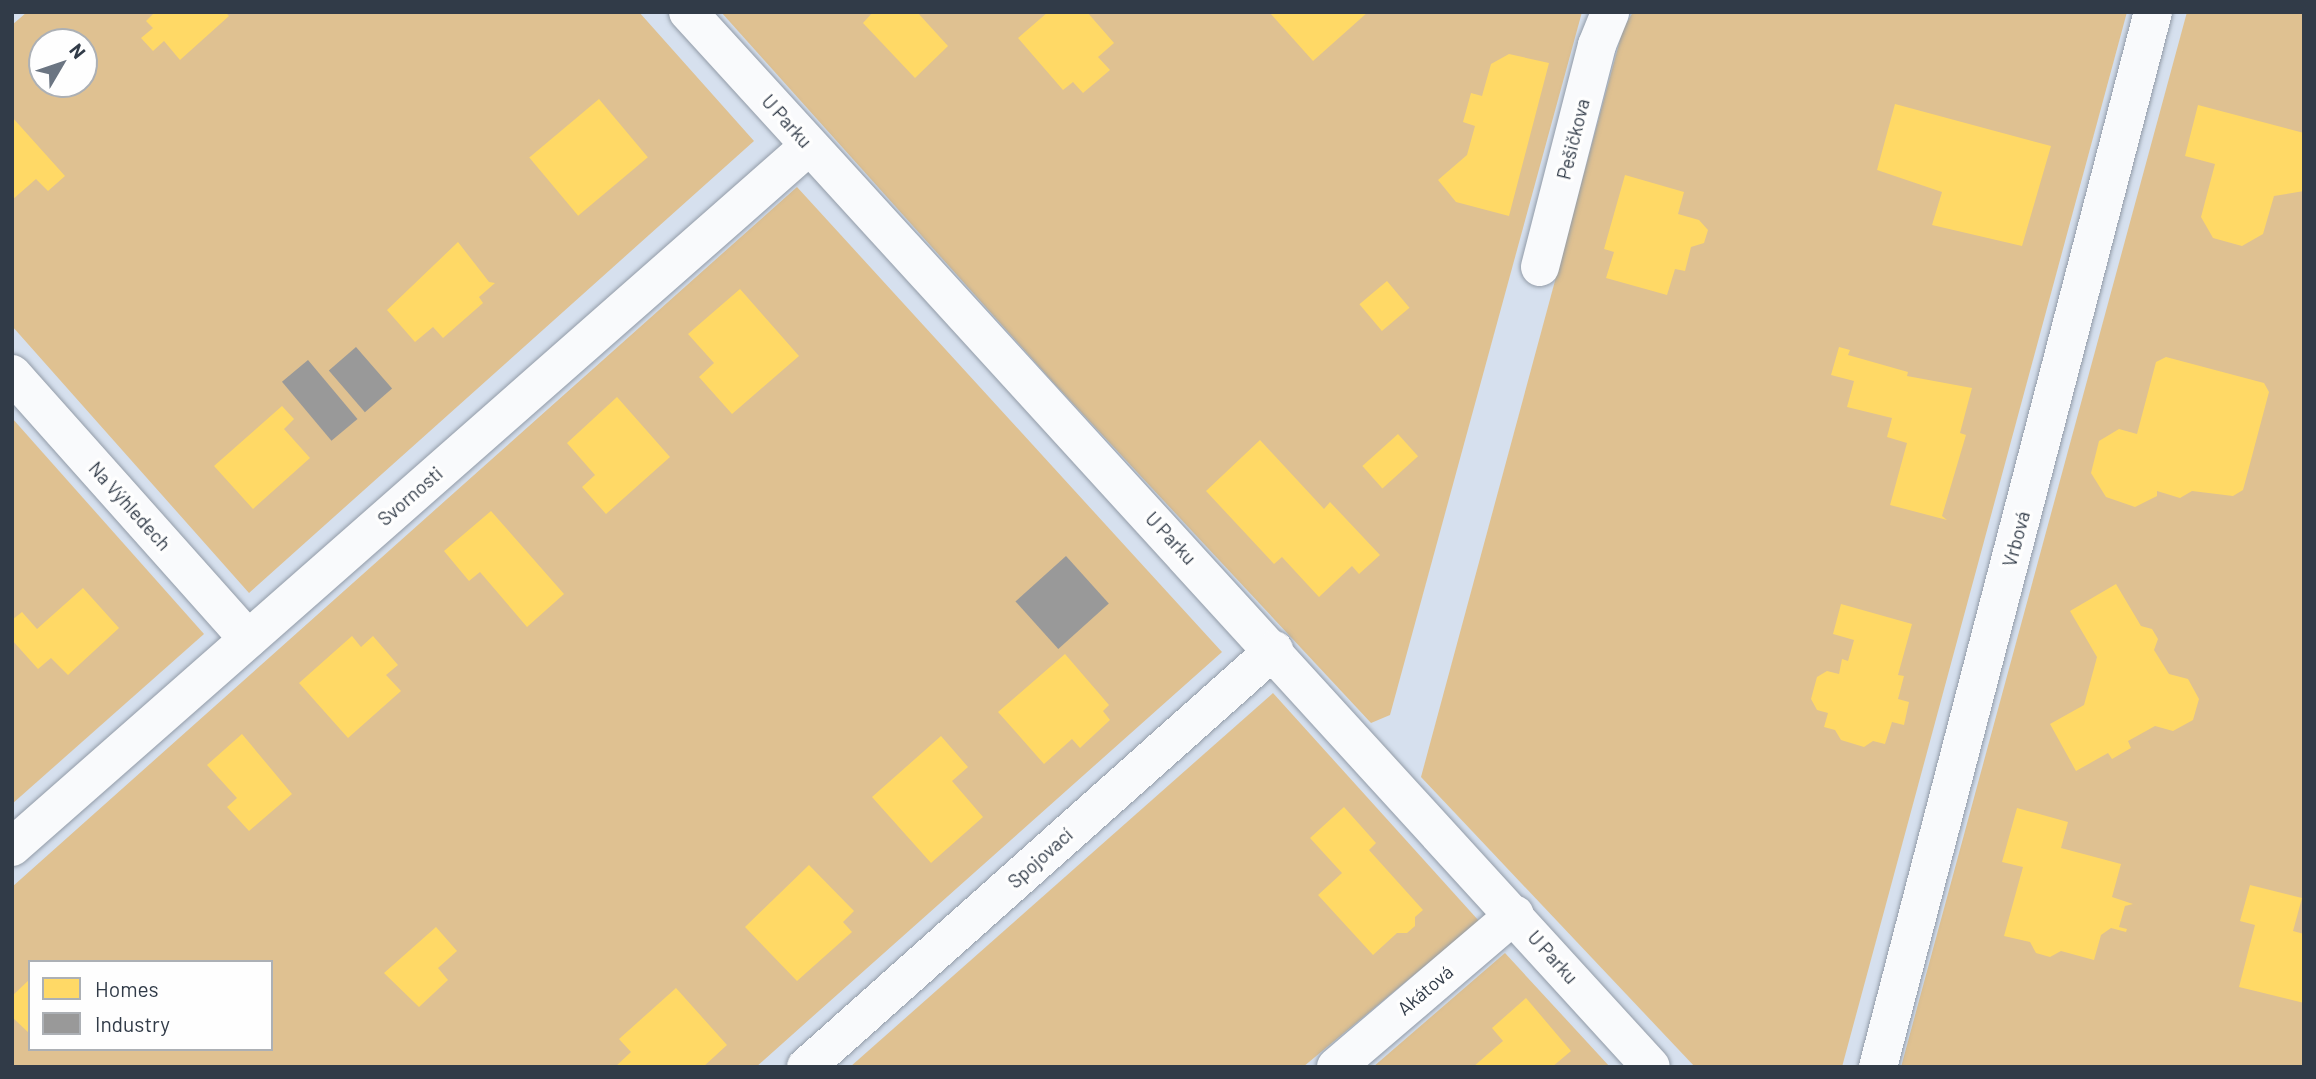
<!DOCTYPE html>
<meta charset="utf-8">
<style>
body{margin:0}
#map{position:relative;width:2316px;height:1079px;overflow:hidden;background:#d6e0ee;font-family:Barlow,sans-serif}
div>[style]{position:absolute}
.green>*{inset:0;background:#dfc191}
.homes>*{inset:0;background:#ffd966;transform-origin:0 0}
.industry>*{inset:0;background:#999;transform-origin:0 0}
.roads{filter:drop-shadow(0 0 2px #929ba7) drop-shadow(0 0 2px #929ba7)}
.street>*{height:38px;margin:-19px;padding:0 19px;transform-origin:19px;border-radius:19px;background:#f9fafc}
span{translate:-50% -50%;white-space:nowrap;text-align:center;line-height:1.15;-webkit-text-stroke:7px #fefefe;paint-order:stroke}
.street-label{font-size:19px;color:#313b48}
.frame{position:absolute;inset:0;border:14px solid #313b48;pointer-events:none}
.legend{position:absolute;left:28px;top:960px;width:245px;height:91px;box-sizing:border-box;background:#fefefe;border:2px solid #acb0b5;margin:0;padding:9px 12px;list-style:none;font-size:21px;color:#313b48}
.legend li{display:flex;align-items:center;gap:14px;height:35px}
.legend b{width:35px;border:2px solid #acb0b5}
.north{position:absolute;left:28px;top:28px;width:70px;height:70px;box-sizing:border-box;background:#fefefe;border:2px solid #acb0b5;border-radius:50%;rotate:51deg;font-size:19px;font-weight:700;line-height:28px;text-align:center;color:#313b48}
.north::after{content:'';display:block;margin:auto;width:24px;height:32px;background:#6b7582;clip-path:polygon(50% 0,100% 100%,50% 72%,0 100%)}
</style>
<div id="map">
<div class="green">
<div style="clip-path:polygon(evenodd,27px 12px,639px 12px,754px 141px,249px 593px,12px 326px,12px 25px,27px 12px,42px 42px,84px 42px,84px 84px,42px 84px,42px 42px)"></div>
<div style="clip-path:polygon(721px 12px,1582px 12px,1390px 715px,1371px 723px,1052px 381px)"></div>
<div style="clip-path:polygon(1633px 12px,2127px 12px,1842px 1067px,1695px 1067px,1421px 777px,1623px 29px)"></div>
<div style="clip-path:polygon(2187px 12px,2304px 12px,2304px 1067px,1901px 1067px)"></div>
<div style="clip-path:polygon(evenodd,797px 187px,1222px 652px,756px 1067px,12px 1067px,12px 887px,797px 187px,30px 962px,271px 962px,271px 1049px,30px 1049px,30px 962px)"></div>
<div style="clip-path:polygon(12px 418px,204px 634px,12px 804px)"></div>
<div style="clip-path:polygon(1273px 693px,1479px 921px,1303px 1067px,850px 1067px)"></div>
<div style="clip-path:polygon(1505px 953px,1610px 1067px,1373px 1067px)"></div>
</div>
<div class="homes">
<div style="clip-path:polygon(155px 12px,225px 12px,229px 16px,180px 60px,164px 41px,153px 51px,141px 38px,153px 28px,146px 21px)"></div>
<div style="clip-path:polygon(873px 12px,917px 12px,948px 46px,915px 78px,863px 23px)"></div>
<div style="clip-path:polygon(1048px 12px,1087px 12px,1114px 43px,1098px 57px,1110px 70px,1083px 93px,1073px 82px,1063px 90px,1018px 38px)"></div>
<div style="clip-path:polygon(1269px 12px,1368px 12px,1313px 61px)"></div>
<div style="clip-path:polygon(1509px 54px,1549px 63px,1509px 216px,1456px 202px,1438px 180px,1467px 155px,1475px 126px,1463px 122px,1471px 93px,1482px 96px,1491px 64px)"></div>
<div style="left:599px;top:99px;width:76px;height:91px;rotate:50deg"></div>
<div style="clip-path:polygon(1895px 104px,2051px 146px,2022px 246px,1932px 225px,1942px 192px,1877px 170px)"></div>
<div style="clip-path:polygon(2198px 105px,2304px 133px,2304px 191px,2274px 196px,2263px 234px,2242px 246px,2213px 238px,2201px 217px,2215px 164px,2185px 156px)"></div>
<div style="clip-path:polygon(12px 117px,65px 176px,48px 191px,36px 179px,12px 200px)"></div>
<div style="clip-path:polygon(1625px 175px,1684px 192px,1678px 214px,1699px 220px,1708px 230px,1704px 243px,1691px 247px,1685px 271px,1675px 269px,1667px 295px,1606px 278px,1614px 252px,1604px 249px)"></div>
<div style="clip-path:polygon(458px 242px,489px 282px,495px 283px,479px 297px,483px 303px,443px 338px,433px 327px,415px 342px,387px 310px)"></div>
<div style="left:1387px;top:281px;width:35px;height:36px;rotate:50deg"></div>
<div style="clip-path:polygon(740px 289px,799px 356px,732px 414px,699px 377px,714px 363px,688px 334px)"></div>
<div style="clip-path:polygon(1839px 347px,1850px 350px,1848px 355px,1908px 372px,1907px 376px,1972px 388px,1960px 433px,1966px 435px,1942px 516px,1947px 520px,1890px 505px,1907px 443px,1887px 437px,1892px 418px,1847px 407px,1854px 381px,1831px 375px)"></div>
<div style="clip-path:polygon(2166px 357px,2264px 383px,2269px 392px,2243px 490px,2233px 496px,2192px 491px,2180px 498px,2157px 491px,2157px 496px,2135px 507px,2106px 497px,2091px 473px,2099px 441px,2119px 429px,2137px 434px,2156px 362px)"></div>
<div style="clip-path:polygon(617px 397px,670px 457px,606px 514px,582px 487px,595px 475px,567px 443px)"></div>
<div style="clip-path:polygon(282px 406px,294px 419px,284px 429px,310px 458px,253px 509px,214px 466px)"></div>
<div style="left:1398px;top:434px;width:30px;height:48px;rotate:48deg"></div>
<div style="clip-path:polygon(1260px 440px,1324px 509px,1330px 502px,1380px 555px,1359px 574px,1352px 566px,1319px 597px,1282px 557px,1274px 564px,1206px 491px)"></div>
<div style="clip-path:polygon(491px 511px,564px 594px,527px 627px,480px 572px,469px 581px,444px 551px)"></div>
<div style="clip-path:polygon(2116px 584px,2141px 626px,2152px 629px,2158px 639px,2154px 650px,2169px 674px,2188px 679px,2199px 699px,2193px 720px,2173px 731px,2155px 726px,2128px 741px,2131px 748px,2112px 759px,2108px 753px,2076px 771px,2050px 724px,2084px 705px,2097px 657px,2070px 611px)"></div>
<div style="clip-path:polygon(83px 588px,119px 628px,68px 675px,51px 658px,38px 669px,12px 640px,12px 620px,22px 612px,37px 629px)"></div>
<div style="clip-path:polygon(1841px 604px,1912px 624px,1898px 675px,1904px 676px,1898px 699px,1909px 702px,1904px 725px,1892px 722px,1885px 744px,1873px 741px,1864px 747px,1841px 740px,1835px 730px,1824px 727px,1828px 713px,1817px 710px,1811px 699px,1817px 677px,1827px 671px,1839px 674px,1842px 659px,1848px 661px,1854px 640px,1833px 634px)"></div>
<div style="clip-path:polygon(352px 636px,361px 647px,373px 636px,398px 665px,386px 675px,401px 691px,348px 738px,299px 683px)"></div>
<div style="clip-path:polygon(1065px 654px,1109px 705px,1103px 711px,1110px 720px,1080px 748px,1072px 739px,1044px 764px,998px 712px)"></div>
<div style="clip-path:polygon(242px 734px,292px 794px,249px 831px,227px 807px,237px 798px,207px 765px)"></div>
<div style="clip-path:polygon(941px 736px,968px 767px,952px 781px,983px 817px,931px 863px,872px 797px)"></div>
<div style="clip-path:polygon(1344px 807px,1376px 843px,1369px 850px,1423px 910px,1415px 917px,1415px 926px,1407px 933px,1397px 933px,1373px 955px,1318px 895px,1342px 873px,1310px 838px)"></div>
<div style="clip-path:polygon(2017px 808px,2068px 822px,2061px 848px,2121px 864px,2112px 897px,2133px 904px,2125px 906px,2119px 927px,2127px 929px,2126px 932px,2111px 928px,2101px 935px,2094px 960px,2061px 951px,2050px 957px,2036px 953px,2030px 942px,2004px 936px,2023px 867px,2002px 862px)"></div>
<div style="clip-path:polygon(809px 865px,854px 911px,843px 922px,852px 932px,797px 981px,745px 927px)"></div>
<div style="clip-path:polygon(2250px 885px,2302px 898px,2293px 931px,2304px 934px,2304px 1003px,2239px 987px,2255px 925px,2240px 921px)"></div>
<div style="clip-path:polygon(436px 927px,457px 951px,438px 968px,448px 980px,419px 1007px,384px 973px)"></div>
<div style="clip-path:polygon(30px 979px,30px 1034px,12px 1017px,12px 996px)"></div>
<div style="clip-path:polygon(676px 988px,727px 1045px,703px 1067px,615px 1067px,631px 1052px,619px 1039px)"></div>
<div style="clip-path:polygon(1526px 998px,1571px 1051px,1552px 1067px,1473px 1067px,1503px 1041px,1492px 1028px)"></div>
</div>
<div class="industry">
<div style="left:356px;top:347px;width:55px;height:36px;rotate:49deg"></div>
<div style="left:308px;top:360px;width:77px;height:34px;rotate:50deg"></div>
<div style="left:1066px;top:556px;width:64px;height:68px;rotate:48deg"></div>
</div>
<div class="roads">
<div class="street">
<div style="left:688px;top:12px;width:1428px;rotate:47.61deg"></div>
<div style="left:1540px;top:267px;width:229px;rotate:-75.6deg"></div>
<div style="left:1597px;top:45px;width:35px;rotate:-68deg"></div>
<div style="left:12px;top:374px;width:355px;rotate:48.3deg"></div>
<div style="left:12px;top:847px;width:1061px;rotate:-41.33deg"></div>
<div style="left:806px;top:1067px;width:627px;rotate:-41.7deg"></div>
<div style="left:1336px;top:1067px;width:235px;rotate:-40.5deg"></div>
<div style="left:1878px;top:1067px;width:1090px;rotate:-75.39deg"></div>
</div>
</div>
<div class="street-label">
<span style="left:787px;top:121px;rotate:48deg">U Parku</span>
<span style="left:1573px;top:139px;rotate:-76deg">Pešičkova</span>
<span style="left:410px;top:496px;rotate:-41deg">Svornosti</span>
<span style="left:130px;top:506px;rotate:48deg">Na Výhledech</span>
<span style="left:1171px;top:538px;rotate:47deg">U Parku</span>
<span style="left:2016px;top:539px;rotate:-75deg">Vrbová</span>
<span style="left:1040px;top:858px;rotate:-42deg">Spojovací</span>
<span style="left:1553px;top:957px;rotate:48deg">U Parku</span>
<span style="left:1425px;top:990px;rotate:-40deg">Akátová</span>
</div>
<div class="frame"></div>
<ul class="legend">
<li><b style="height:19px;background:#ffd966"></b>Homes</li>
<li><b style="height:19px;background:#999"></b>Industry</li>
</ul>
<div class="north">N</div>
</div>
